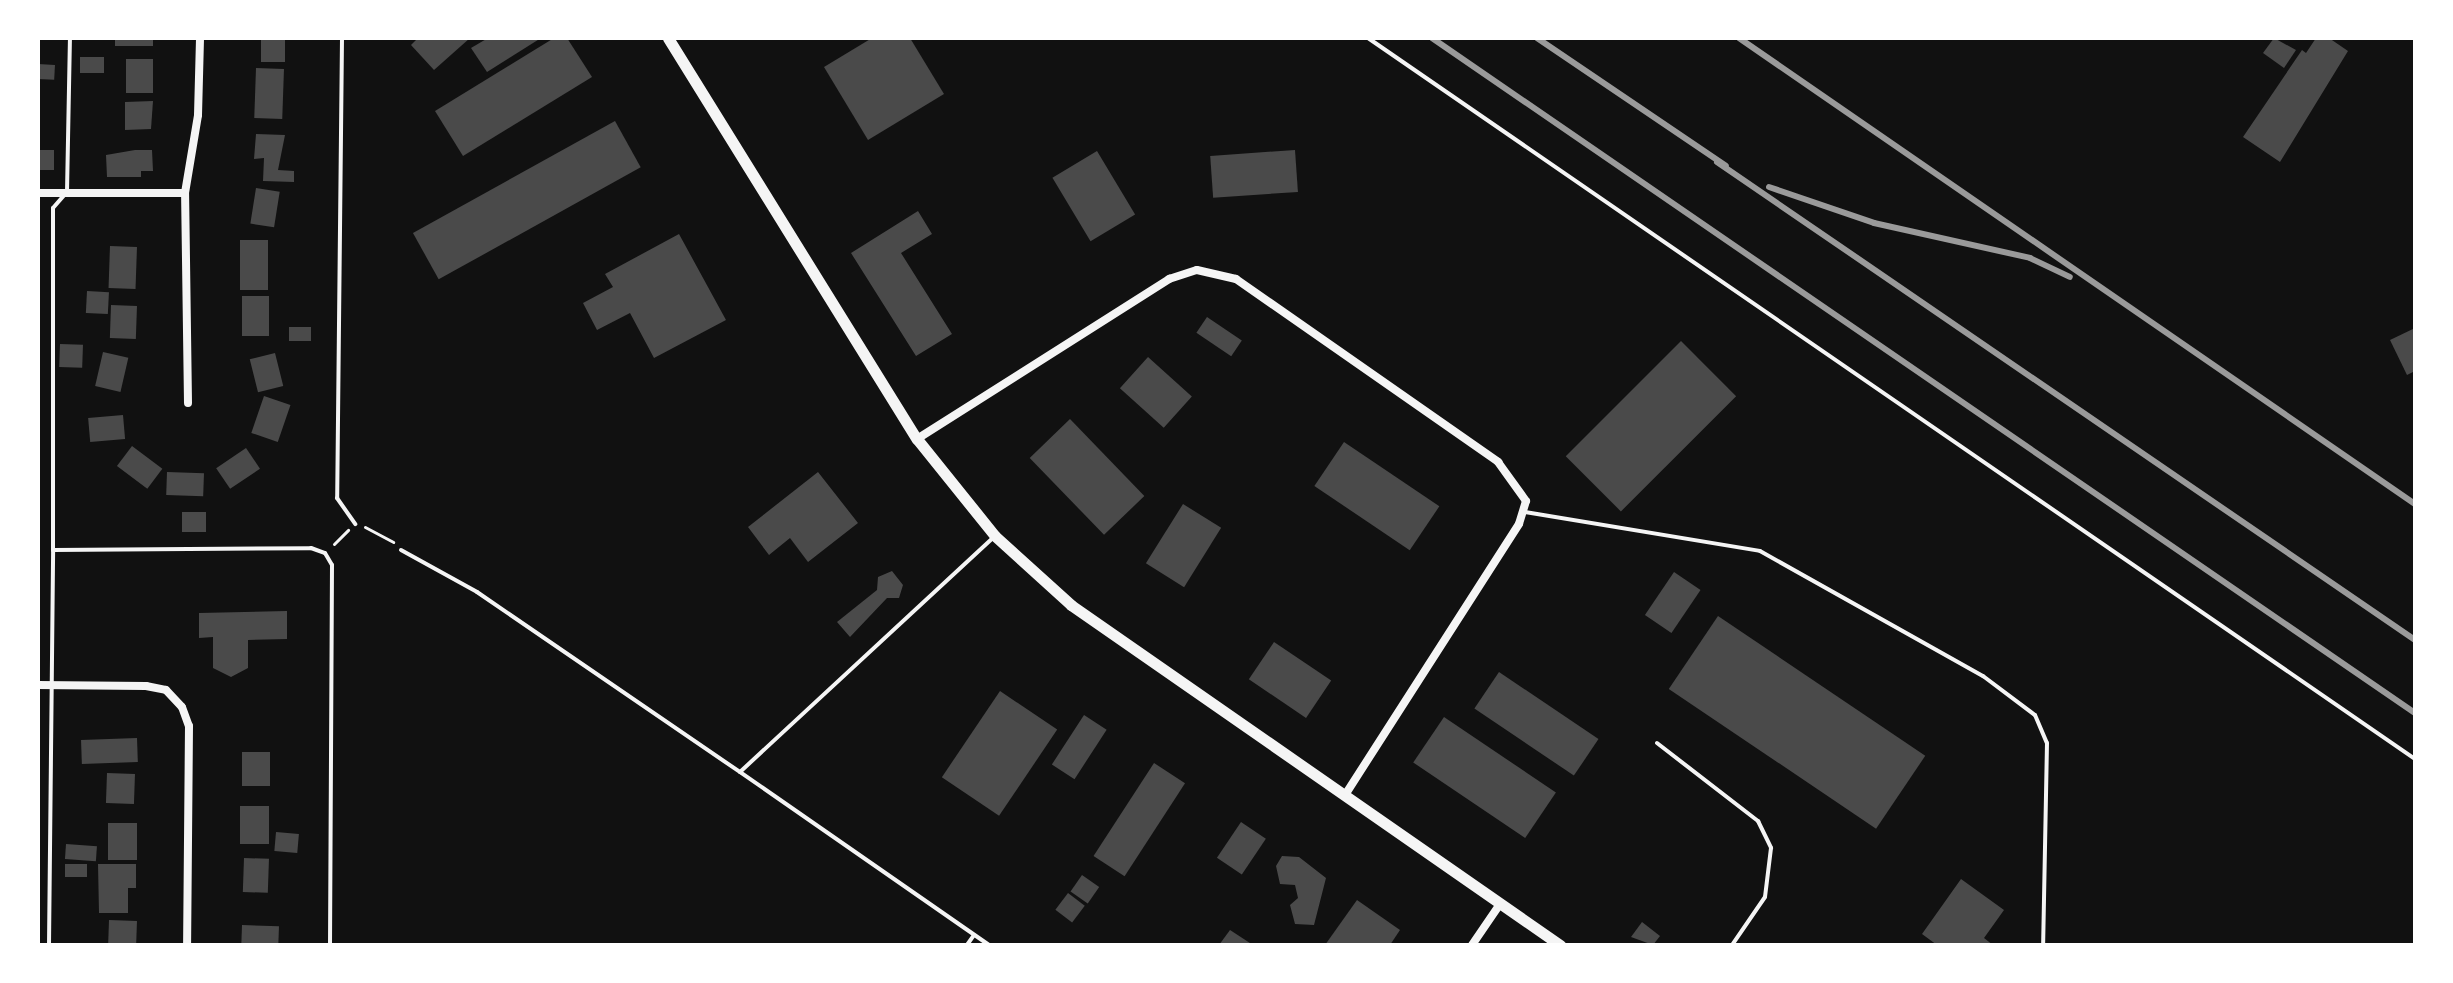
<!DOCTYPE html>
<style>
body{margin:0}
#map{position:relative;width:2453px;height:983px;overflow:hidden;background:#111;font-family:"Public Sans",sans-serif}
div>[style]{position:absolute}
.building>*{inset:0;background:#4a4a4a;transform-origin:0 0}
.path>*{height:3px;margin:-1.5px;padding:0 1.5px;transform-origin:1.5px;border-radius:1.5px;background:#f5f5f5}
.service>*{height:4px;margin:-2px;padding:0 2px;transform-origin:2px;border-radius:2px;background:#f5f5f5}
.minor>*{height:8px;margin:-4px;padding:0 4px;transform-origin:4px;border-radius:4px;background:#f5f5f5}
.tertiary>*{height:11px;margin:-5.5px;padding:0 5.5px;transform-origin:5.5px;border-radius:5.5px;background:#f5f5f5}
.rail>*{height:6px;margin:-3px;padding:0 3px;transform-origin:3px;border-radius:3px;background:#9a9a9a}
span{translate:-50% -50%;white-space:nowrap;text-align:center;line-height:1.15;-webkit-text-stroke:6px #fff;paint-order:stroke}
.frame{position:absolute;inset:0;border:40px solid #fff;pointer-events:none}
</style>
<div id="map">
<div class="building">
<div style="left:115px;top:38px;width:38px;height:8px"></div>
<div style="left:261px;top:38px;width:24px;height:24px"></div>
<div style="clip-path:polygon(418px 38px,470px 38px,434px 70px,411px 45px)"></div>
<div style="clip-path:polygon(488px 38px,541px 38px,487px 72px,471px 48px)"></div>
<div style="clip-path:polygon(554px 38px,567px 38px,592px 77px,463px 156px,435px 111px)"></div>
<div style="clip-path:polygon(872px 38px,910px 38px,944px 94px,868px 140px,824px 67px)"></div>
<div style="clip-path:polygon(2274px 38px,2296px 50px,2284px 68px,2263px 53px)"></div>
<div style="clip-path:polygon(2316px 38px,2329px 38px,2348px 51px,2280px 162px,2243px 137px,2302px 50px,2306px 53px)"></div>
<div style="left:80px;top:57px;width:24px;height:16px"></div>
<div style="left:153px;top:59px;width:34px;height:27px;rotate:90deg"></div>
<div style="left:38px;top:64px;width:17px;height:15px;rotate:3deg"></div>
<div style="left:256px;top:68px;width:28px;height:50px;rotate:2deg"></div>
<div style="clip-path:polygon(153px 101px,151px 129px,125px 130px,125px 102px)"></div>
<div style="left:615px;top:121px;width:53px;height:231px;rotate:61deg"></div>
<div style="clip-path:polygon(256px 134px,285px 135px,278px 170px,294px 171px,294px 182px,263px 181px,264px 158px,254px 159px)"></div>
<div style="left:38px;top:150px;width:16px;height:20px"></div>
<div style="clip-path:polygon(135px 150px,152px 150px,153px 171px,141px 171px,141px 177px,107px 177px,106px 155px)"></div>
<div style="left:1295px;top:150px;width:42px;height:85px;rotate:86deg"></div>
<div style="left:1097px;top:151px;width:74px;height:52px;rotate:59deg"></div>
<div style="left:256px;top:188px;width:24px;height:36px;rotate:9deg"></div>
<div style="clip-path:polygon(918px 211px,932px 234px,901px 253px,952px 334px,916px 356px,851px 253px)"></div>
<div style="clip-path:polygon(679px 234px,726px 320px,654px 358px,630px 313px,597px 330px,583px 303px,613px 287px,605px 274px)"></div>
<div style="left:240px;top:240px;width:28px;height:50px"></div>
<div style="left:110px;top:246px;width:27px;height:42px;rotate:2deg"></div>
<div style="left:87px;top:291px;width:22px;height:22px;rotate:3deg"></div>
<div style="left:242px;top:296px;width:27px;height:40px"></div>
<div style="left:111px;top:305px;width:26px;height:33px;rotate:2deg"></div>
<div style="left:1207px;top:317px;width:42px;height:19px;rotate:34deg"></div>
<div style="left:289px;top:327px;width:22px;height:14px"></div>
<div style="clip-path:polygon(2415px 328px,2415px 371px,2407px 375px,2390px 340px)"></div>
<div style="left:1681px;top:341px;width:78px;height:163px;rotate:45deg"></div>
<div style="left:60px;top:344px;width:23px;height:23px;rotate:2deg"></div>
<div style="left:103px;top:352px;width:26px;height:35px;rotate:13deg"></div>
<div style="left:275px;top:353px;width:34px;height:26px;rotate:76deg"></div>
<div style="left:1148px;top:357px;width:59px;height:42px;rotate:42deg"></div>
<div style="left:264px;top:396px;width:28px;height:39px;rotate:19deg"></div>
<div style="left:123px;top:415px;width:24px;height:35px;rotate:85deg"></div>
<div style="left:1070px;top:419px;width:107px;height:56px;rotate:46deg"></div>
<div style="left:1344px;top:442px;width:115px;height:53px;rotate:34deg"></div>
<div style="left:132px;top:446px;width:38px;height:25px;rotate:37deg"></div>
<div style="left:246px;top:448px;width:25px;height:36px;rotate:56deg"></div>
<div style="left:167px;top:472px;width:37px;height:23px;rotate:2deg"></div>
<div style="clip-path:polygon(818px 472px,858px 523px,808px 562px,790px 538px,769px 555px,748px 527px)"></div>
<div style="left:1183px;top:504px;width:45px;height:70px;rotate:32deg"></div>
<div style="left:182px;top:512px;width:24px;height:20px"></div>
<div style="clip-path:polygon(892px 571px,903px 585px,899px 598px,887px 598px,850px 637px,837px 622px,877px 590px,878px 577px)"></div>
<div style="left:1674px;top:572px;width:32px;height:52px;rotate:34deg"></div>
<div style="clip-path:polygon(287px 611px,287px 639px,248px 640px,248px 668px,231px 677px,213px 668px,213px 637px,199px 638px,199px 613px)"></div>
<div style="left:1718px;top:616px;width:250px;height:88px;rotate:34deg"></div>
<div style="left:1274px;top:642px;width:69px;height:45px;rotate:34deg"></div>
<div style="left:1499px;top:672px;width:120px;height:44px;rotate:34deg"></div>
<div style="left:1000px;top:691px;width:69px;height:104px;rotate:34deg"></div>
<div style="left:1084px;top:715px;width:27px;height:59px;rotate:33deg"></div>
<div style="left:1444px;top:717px;width:135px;height:55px;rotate:34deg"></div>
<div style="left:137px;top:738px;width:24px;height:56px;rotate:88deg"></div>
<div style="left:242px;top:752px;width:28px;height:34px"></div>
<div style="left:1154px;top:763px;width:37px;height:111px;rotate:33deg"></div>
<div style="left:107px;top:773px;width:28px;height:30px;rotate:2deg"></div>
<div style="left:240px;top:806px;width:29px;height:38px"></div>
<div style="left:1241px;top:822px;width:30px;height:43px;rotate:34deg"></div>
<div style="left:108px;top:823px;width:29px;height:37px"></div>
<div style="left:276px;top:832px;width:23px;height:19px;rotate:5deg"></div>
<div style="left:66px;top:844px;width:31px;height:15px;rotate:4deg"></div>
<div style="clip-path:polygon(1282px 856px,1299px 857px,1326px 878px,1314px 925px,1295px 924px,1290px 905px,1298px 898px,1295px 885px,1280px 884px,1276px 866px)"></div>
<div style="left:244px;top:858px;width:25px;height:34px;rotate:2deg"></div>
<div style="left:87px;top:864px;width:13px;height:22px;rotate:90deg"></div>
<div style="clip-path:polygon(98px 864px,136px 864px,136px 888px,128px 888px,128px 913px,99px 913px)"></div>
<div style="left:1082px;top:875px;width:21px;height:20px;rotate:35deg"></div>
<div style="clip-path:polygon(1961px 879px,2004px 910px,1984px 938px,1993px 945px,1937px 945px,1922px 934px)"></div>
<div style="left:1068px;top:893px;width:21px;height:21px;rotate:37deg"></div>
<div style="clip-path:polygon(1357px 900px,1400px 930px,1390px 945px,1325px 945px)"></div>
<div style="left:109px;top:920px;width:28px;height:25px;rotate:2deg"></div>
<div style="clip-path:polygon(1642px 922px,1660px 936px,1653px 945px,1631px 937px)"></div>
<div style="left:242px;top:925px;width:37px;height:20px;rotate:2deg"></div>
<div style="clip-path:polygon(1230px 930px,1253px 945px,1219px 945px)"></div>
</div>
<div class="path">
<div style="left:365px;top:527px;width:32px;rotate:28deg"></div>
<div style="left:334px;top:544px;width:20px;rotate:-45deg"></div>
</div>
<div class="service">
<div style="left:342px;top:38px;width:460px;rotate:90.6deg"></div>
<div style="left:337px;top:498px;width:32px;rotate:55deg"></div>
<div style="left:1368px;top:38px;width:1271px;rotate:34.55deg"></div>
<div style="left:1525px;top:512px;width:238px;rotate:9.4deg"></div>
<div style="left:1760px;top:551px;width:256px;rotate:29.3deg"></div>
<div style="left:1983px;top:676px;width:65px;rotate:36.9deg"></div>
<div style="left:2035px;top:715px;width:30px;rotate:67deg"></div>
<div style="left:2047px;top:743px;width:202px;rotate:91.1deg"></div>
<div style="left:53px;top:550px;width:342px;rotate:-90deg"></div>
<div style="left:53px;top:208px;width:21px;rotate:-49deg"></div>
<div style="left:67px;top:192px;width:154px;rotate:-88.9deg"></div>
<div style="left:401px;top:550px;width:87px;rotate:28.9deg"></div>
<div style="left:477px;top:592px;width:319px;rotate:34.4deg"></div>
<div style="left:1657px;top:743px;width:128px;rotate:37.7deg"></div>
<div style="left:1758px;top:821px;width:30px;rotate:64deg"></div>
<div style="left:1771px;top:848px;width:49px;rotate:97deg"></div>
<div style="left:1765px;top:897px;width:58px;rotate:124.5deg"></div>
<div style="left:49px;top:945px;width:395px;rotate:-89.4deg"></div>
<div style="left:53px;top:550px;width:258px;rotate:-0.4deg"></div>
<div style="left:311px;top:548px;width:15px;rotate:20deg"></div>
<div style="left:325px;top:553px;width:14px;rotate:60deg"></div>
<div style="left:332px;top:565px;width:380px;rotate:90.3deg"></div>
<div style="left:967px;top:945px;width:12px;rotate:-55deg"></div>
<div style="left:989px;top:945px;width:303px;rotate:-145.2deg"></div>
<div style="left:740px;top:772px;width:346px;rotate:-42.8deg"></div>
</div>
<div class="minor">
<div style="left:38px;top:193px;width:147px"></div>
<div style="left:188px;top:403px;width:210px;rotate:-90.8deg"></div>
<div style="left:185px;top:193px;width:79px;rotate:-80.5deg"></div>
<div style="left:198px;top:115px;width:77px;rotate:-88.5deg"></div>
<div style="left:917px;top:439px;width:299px;rotate:-32.4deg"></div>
<div style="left:1169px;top:279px;width:29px;rotate:-18deg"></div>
<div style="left:1197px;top:270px;width:40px;rotate:13deg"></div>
<div style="left:1236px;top:279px;width:320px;rotate:34.9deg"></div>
<div style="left:1498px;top:462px;width:48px;rotate:54.3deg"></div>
<div style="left:1526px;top:501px;width:24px;rotate:107deg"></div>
<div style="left:1519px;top:524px;width:322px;rotate:122.7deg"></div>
<div style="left:38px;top:685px;width:108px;rotate:0.5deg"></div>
<div style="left:146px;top:686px;width:20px;rotate:11deg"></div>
<div style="left:166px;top:690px;width:23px;rotate:47deg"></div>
<div style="left:182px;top:707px;width:20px;rotate:70deg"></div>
<div style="left:189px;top:726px;width:219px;rotate:90.5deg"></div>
<div style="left:1472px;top:945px;width:50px;rotate:-55.7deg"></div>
</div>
<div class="tertiary">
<div style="left:668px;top:38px;width:472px;rotate:58.2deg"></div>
<div style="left:917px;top:439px;width:124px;rotate:51.2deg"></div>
<div style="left:995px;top:536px;width:103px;rotate:42.2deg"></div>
<div style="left:1071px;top:605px;width:596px;rotate:34.81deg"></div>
</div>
<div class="rail">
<div style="left:1432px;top:38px;width:1192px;rotate:34.48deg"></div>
<div style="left:1537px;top:38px;width:228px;rotate:34.1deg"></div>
<div style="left:1739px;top:38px;width:821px;rotate:34.58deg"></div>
<div style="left:1717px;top:162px;width:846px;rotate:34.4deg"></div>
<div style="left:1769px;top:187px;width:111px;rotate:18.9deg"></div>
<div style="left:1874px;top:223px;width:160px;rotate:12.6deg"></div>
<div style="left:2030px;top:258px;width:44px;rotate:25.4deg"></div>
</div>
<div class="frame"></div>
</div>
